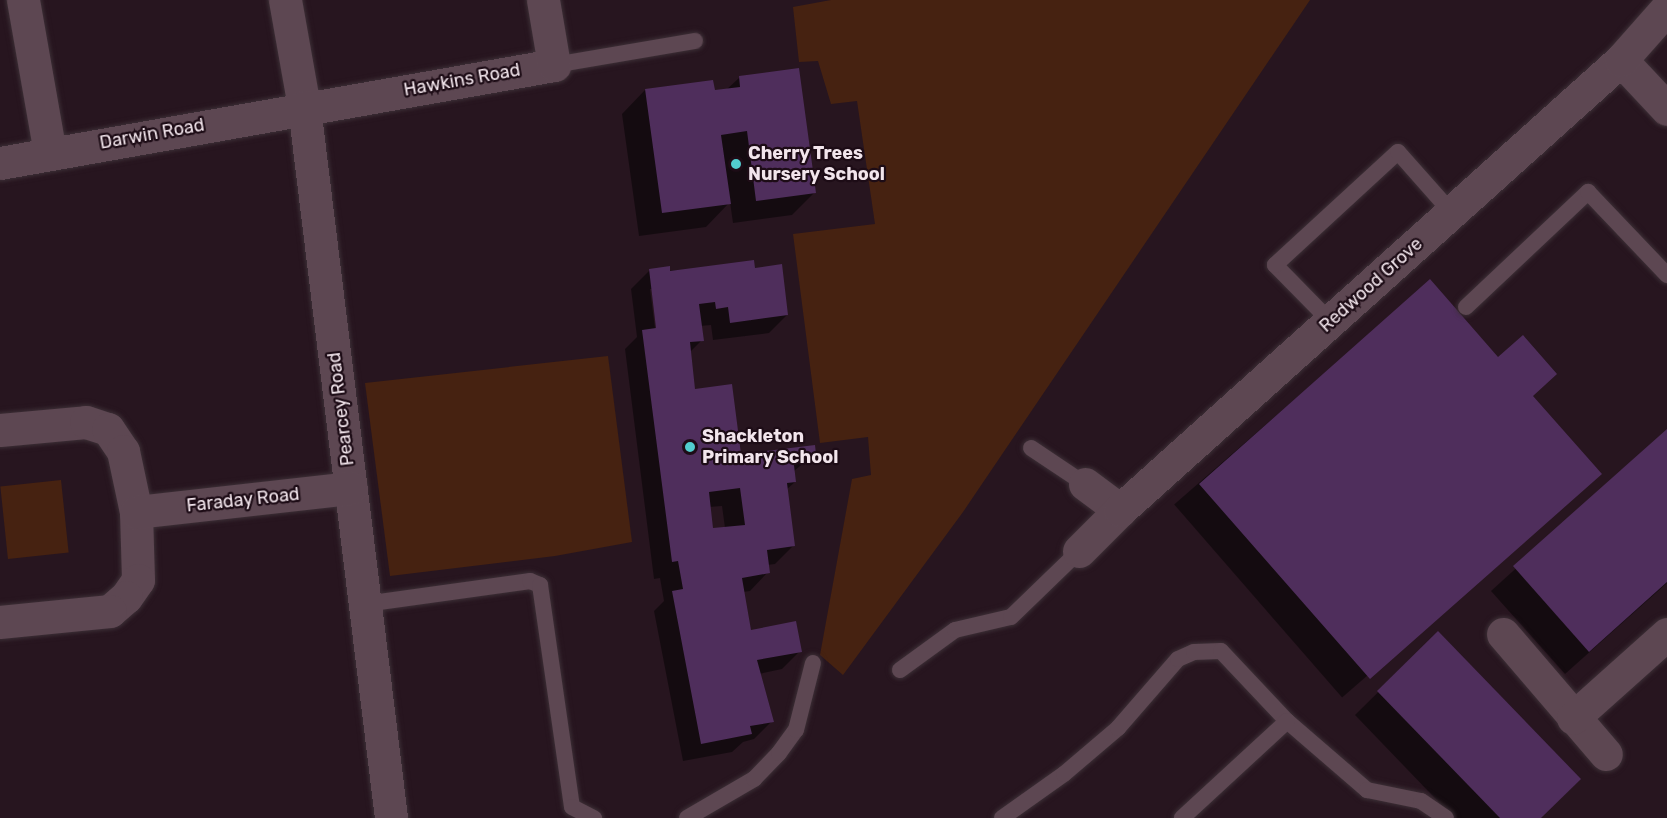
<!DOCTYPE html>
<style>
body{margin:0}
#map{position:relative;width:1667px;height:818px;overflow:hidden;background:#27151f;font-family:Rubik,sans-serif}
div>[style]{position:absolute}
.green>*{inset:0;background:#462211;transform-origin:0 0}
.shadow>*{inset:0;background:#0007;transform-origin:0 0}
.building>*{inset:0;background:#4f2e5c}
.roads{filter:drop-shadow(0 0 2px #3c2f36) drop-shadow(0 0 2px #3c2f36)}
.service>*{height:16px;margin:-8px;padding:0 8px;transform-origin:8px;border-radius:8px;background:#5d4752}
.minor>*{height:33px;margin:-16.5px;padding:0 16.5px;transform-origin:16.5px;border-radius:16.5px;background:#5d4752}
.dots>*{width:16px;height:16px;translate:-50% -50%;box-sizing:border-box;border:3px solid #1d0c16;border-radius:50%}
span{translate:-50% -50%;white-space:nowrap;text-align:center;line-height:1.15;-webkit-text-stroke:4.5px #1d0c16;paint-order:stroke}
.street-label{font-size:18px;color:#f2e5ec}
.poi-label{font-size:18px;color:#f2e5ec;font-weight:700}
.left{translate:0 -50%;text-align:left}
</style>
<div id="map">
<div class="green">
<div style="clip-path:polygon(831px 0,1310px 0,963px 512px,843px 675px,820px 655px,852px 479px,871px 475px,868px 437px,820px 443px,793px 234px,875px 224px,857px 101px,831px 104px,818px 61px,799px 62px,793px 7px)"></div>
<div style="clip-path:polygon(608px 356px,632px 542px,555px 556px,390px 576px,365px 383px)"></div>
<div style="left:61px;top:480px;width:73px;height:61px;rotate:84deg"></div>
</div>
<div class="shadow">
<div style="clip-path:polygon(739px 78px,815px 192px,792px 215px,733px 223px,730px 202px,706px 227px,639px 236px,622px 114px,645px 90px,713px 92px,726px 90px)"></div>
<div style="clip-path:polygon(evenodd,754px 269px,787px 315px,769px 333px,713px 340px,711px 325px,700px 326px,702px 340px,689px 353px,694px 390px,740px 456px,815px 453px,793px 472px,795px 482px,786px 490px,793px 546px,775px 564px,767px 565px,768px 572px,750px 591px,743px 592px,750px 631px,800px 651px,782px 669px,759px 674px,772px 721px,754px 739px,743px 742px,732px 752px,683px 761px,654px 611px,664px 601px,660px 578px,654px 579px,625px 349px,637px 337px,631px 289px,649px 271px,754px 269px,650px 289px,653px 289px,659px 335px,656px 336px,650px 289px,754px 269px,722px 506px,725px 528px,712px 530px,709px 507px,722px 506px)"></div>
<div style="left:1430px;top:282px;width:256px;height:339px;rotate:49deg"></div>
<div style="clip-path:polygon(1667px 431px,1667px 583px,1565px 674px,1491px 591px)"></div>
<div style="clip-path:polygon(1438px 633px,1540px 818px,1454px 818px,1355px 715px)"></div>
</div>
<div class="building">
<div style="clip-path:polygon(799px 68px,816px 193px,756px 201px,747px 131px,721px 135px,731px 204px,662px 213px,645px 89px,713px 80px,715px 90px,740px 87px,739px 76px)"></div>
<div style="clip-path:polygon(evenodd,754px 260px,755px 268px,782px 264px,788px 315px,730px 323px,728px 307px,716px 309px,715px 302px,699px 304px,704px 341px,690px 342px,695px 389px,732px 384px,741px 454px,815px 445px,816px 454px,793px 457px,796px 482px,787px 483px,795px 546px,767px 550px,770px 573px,742px 578px,751px 630px,796px 621px,802px 652px,757px 660px,774px 722px,750px 726px,752px 734px,701px 744px,672px 591px,683px 589px,678px 561px,672px 562px,642px 330px,656px 328px,649px 269px,670px 266px,670px 271px,754px 260px,740px 488px,745px 525px,713px 528px,709px 492px,740px 488px)"></div>
<div style="clip-path:polygon(1430px 279px,1498px 357px,1523px 335px,1557px 374px,1533px 396px,1602px 474px,1370px 679px,1199px 484px)"></div>
<div style="clip-path:polygon(1667px 429px,1667px 582px,1589px 652px,1513px 566px)"></div>
<div style="clip-path:polygon(1438px 631px,1581px 779px,1541px 818px,1500px 818px,1377px 691px)"></div>
</div>
<div class="roads">
<div class="service">
<div style="left:554px;top:65px;width:143px;rotate:-9.7deg"></div>
<div style="left:1466px;top:307px;width:168px;rotate:-43.3deg"></div>
<div style="left:1588px;top:192px;width:115px;rotate:46.4deg"></div>
<div style="left:1331px;top:322px;width:80px;rotate:-134.5deg"></div>
<div style="left:1275px;top:265px;width:167px;rotate:-42.6deg"></div>
<div style="left:1398px;top:152px;width:80px;rotate:48.5deg"></div>
<div style="left:1031px;top:448px;width:65px;rotate:33.7deg"></div>
<div style="left:365px;top:604px;width:167px;rotate:-7.9deg"></div>
<div style="left:530px;top:581px;width:11px;rotate:22deg"></div>
<div style="left:540px;top:585px;width:224px;rotate:81.8deg"></div>
<div style="left:572px;top:807px;width:25px;rotate:27deg"></div>
<div style="left:900px;top:670px;width:68px;rotate:-36deg"></div>
<div style="left:955px;top:630px;width:57px;rotate:-13.1deg"></div>
<div style="left:1011px;top:617px;width:95px;rotate:-44.1deg"></div>
<div style="left:687px;top:818px;width:78px;rotate:-30.2deg"></div>
<div style="left:754px;top:779px;width:36px;rotate:-46deg"></div>
<div style="left:779px;top:753px;width:29px;rotate:-54deg"></div>
<div style="left:796px;top:730px;width:69px;rotate:-75.8deg"></div>
<div style="left:1002px;top:818px;width:76px;rotate:-35.4deg"></div>
<div style="left:1064px;top:774px;width:71px;rotate:-40.4deg"></div>
<div style="left:1118px;top:728px;width:91px;rotate:-49deg"></div>
<div style="left:1178px;top:659px;width:17px;rotate:-24deg"></div>
<div style="left:1194px;top:652px;width:27px;rotate:-2deg"></div>
<div style="left:1221px;top:651px;width:96px;rotate:46.7deg"></div>
<div style="left:1287px;top:721px;width:106px;rotate:40.8deg"></div>
<div style="left:1367px;top:790px;width:55px;rotate:11.5deg"></div>
<div style="left:1421px;top:801px;width:30px;rotate:34deg"></div>
<div style="left:1182px;top:818px;width:143px;rotate:-42.7deg"></div>
</div>
<div class="minor">
<div style="left:23px;top:0;width:155px;rotate:80deg"></div>
<div style="left:285px;top:0;width:109px;rotate:79.9deg"></div>
<div style="left:304px;top:107px;width:716px;rotate:83.02deg"></div>
<div style="left:1621px;top:60px;width:67px;rotate:46.8deg"></div>
<div style="left:0;top:163px;width:563px;rotate:-10.03deg"></div>
<div style="left:554px;top:65px;width:66px;rotate:-99.6deg"></div>
<div style="left:0;top:430px;width:86px;rotate:-5.3deg"></div>
<div style="left:86px;top:422px;width:23px;rotate:18deg"></div>
<div style="left:108px;top:429px;width:27px;rotate:56deg"></div>
<div style="left:123px;top:451px;width:62px;rotate:78deg"></div>
<div style="left:136px;top:512px;width:68px;rotate:88.3deg"></div>
<div style="left:138px;top:580px;width:21px;rotate:125deg"></div>
<div style="left:126px;top:597px;width:21px;rotate:139deg"></div>
<div style="left:110px;top:611px;width:111px;rotate:174.3deg"></div>
<div style="left:1085px;top:484px;width:44px;rotate:36.6deg"></div>
<div style="left:136px;top:512px;width:216px;rotate:-6.4deg"></div>
<div style="left:1079px;top:551px;width:58px;rotate:-45deg"></div>
<div style="left:1120px;top:510px;width:673px;rotate:-41.93deg"></div>
<div style="left:1621px;top:60px;width:69px;rotate:-48.5deg"></div>
<div style="left:1503px;top:634px;width:158px;rotate:49.4deg"></div>
<div style="left:1573px;top:718px;width:126px;rotate:-41.8deg"></div>
</div>
</div>
<div class="dots">
<div style="left:736px;top:164px;background:#52cdce"></div>
<div style="left:690px;top:447px;background:#52cdce"></div>
</div>
<div class="street-label">
<span style="left:462px;top:80px;rotate:-10deg">Hawkins Road</span>
<span style="left:152px;top:134px;rotate:-10deg">Darwin Road</span>
<span style="left:1371px;top:285px;rotate:-42deg">Redwood Grove</span>
<span style="left:341px;top:409px;rotate:-97deg">Pearcey Road</span>
<span style="left:243px;top:500px;rotate:-6deg">Faraday Road</span>
</div>
<div class="poi-label">
<span class="left" style="left:748px;top:164px">Cherry Trees<br>Nursery School</span>
<span class="left" style="left:702px;top:447px">Shackleton<br>Primary School</span>
</div>
</div>
